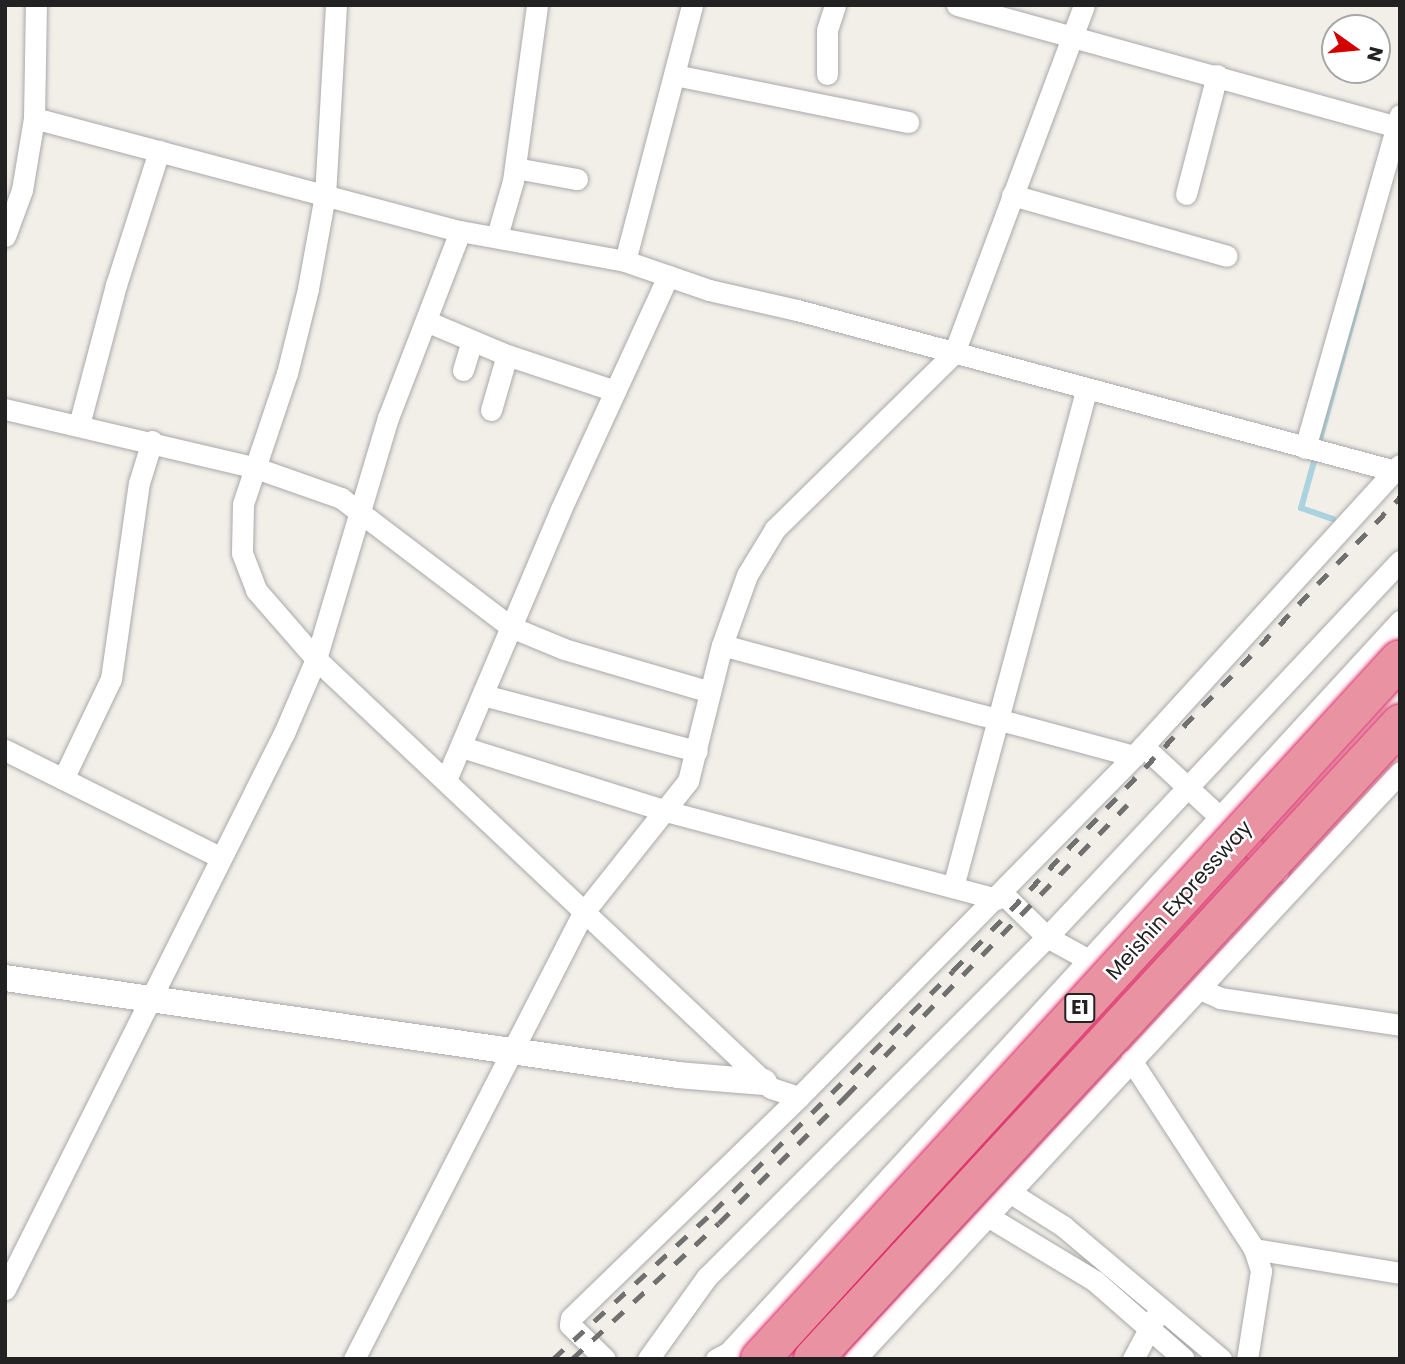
<!DOCTYPE html>
<style>
body{margin:0}
#map{position:relative;width:1405px;height:1364px;overflow:hidden;background:#f2efe9;font-family:Poppins,sans-serif}
div>[style]{position:absolute}
.stream>*{height:6px;margin:-3px;padding:0 3px;transform-origin:3px;border-radius:3px;background:#aad3df}
.roads{filter:drop-shadow(0 0 2px #a9a9a9) drop-shadow(0 0 2px #a9a9a9)}
.minor>*{height:21px;margin:-10.5px;padding:0 10.5px;transform-origin:10.5px;border-radius:10.5px;background:#fff}
.tertiary>*{height:26px;margin:-13px;padding:0 13px;transform-origin:13px;border-radius:13px;background:#fff}
.rail>*{height:5px;margin-top:-2.5px;transform-origin:0;background:repeating-linear-gradient(90deg,#707070 0 14px,transparent 0 28px)}
.bridges{filter:drop-shadow(0 0 2px #dc2a67) drop-shadow(0 0 2px #dc2a67)}
.motorway-bridge>*{height:38px;margin:-19px;padding:0 19px;transform-origin:19px;border-radius:19px;background:#e892a2}
span{translate:-50% -50%;white-space:nowrap;text-align:center;line-height:1.15;-webkit-text-stroke:5px #fff;paint-order:stroke}
.shield-label span{padding:2px 5px;background:#fff;border:2px solid;border-radius:5px;-webkit-text-stroke-width:0}
.shield-label{font-size:19px;color:#222;font-weight:700}
.street-label{font-size:21px;color:#222}
.frame{position:absolute;inset:0;border:7px solid #222;pointer-events:none}
.north{position:absolute;left:1321px;top:14px;width:70px;height:70px;box-sizing:border-box;background:#fff;border:2px solid #a7a7a7;border-radius:50%;rotate:105deg;font-size:19px;font-weight:700;line-height:28px;text-align:center;color:#222}
.north::after{content:'';display:block;margin:auto;width:24px;height:32px;background:#d40000;clip-path:polygon(50% 0,100% 100%,50% 72%,0 100%)}
</style>
<div id="map">
<div class="stream">
<div style="left:1319px;top:443px;width:166px;rotate:-74.6deg"></div>
<div style="left:1315px;top:458px;width:52px;rotate:105.6deg"></div>
<div style="left:1301px;top:508px;width:34px;rotate:19deg"></div>
</div>
<div class="roads">
<div class="minor">
<div style="left:336px;top:5px;width:190px;rotate:93.3deg"></div>
<div style="left:325px;top:195px;width:96px;rotate:100.3deg"></div>
<div style="left:308px;top:289px;width:87px;rotate:104deg"></div>
<div style="left:287px;top:373px;width:138px;rotate:108.6deg"></div>
<div style="left:243px;top:504px;width:49px;rotate:91.2deg"></div>
<div style="left:242px;top:553px;width:40px;rotate:69deg"></div>
<div style="left:256px;top:590px;width:91px;rotate:49deg"></div>
<div style="left:316px;top:659px;width:625px;rotate:43.32deg"></div>
<div style="left:771px;top:1088px;width:29px;rotate:18deg"></div>
<div style="left:799px;top:1097px;width:478px;rotate:-45.5deg"></div>
<div style="left:1134px;top:756px;width:394px;rotate:-47.6deg"></div>
<div style="left:957px;top:5px;width:460px;rotate:15.5deg"></div>
<div style="left:827px;top:74px;width:44px;rotate:-90deg"></div>
<div style="left:827px;top:30px;width:26px;rotate:-72deg"></div>
<div style="left:675px;top:75px;width:238px;rotate:11.4deg"></div>
<div style="left:34px;top:118px;width:441px;rotate:14.9deg"></div>
<div style="left:460px;top:231px;width:168px;rotate:10.3deg"></div>
<div style="left:625px;top:261px;width:89px;rotate:19deg"></div>
<div style="left:709px;top:290px;width:90px;rotate:12.8deg"></div>
<div style="left:797px;top:310px;width:619px;rotate:15.07deg"></div>
<div style="left:515px;top:168px;width:63px;rotate:10.1deg"></div>
<div style="left:1186px;top:194px;width:123px;rotate:-75.4deg"></div>
<div style="left:1012px;top:195px;width:223px;rotate:15.8deg"></div>
<div style="left:5px;top:236px;width:49px;rotate:-69.7deg"></div>
<div style="left:22px;top:190px;width:73px;rotate:-80.5deg"></div>
<div style="left:34px;top:118px;width:113px;rotate:-89deg"></div>
<div style="left:497px;top:236px;width:57px;rotate:-73.8deg"></div>
<div style="left:513px;top:181px;width:178px;rotate:-82.2deg"></div>
<div style="left:625px;top:261px;width:265px;rotate:-75.3deg"></div>
<div style="left:426px;top:321px;width:88px;rotate:22.8deg"></div>
<div style="left:507px;top:355px;width:114px;rotate:18.4deg"></div>
<div style="left:463px;top:370px;width:30px;rotate:-73deg"></div>
<div style="left:5px;top:409px;width:258px;rotate:13.2deg"></div>
<div style="left:256px;top:468px;width:90px;rotate:19.4deg"></div>
<div style="left:341px;top:498px;width:213px;rotate:37.2deg"></div>
<div style="left:511px;top:627px;width:57px;rotate:22.5deg"></div>
<div style="left:564px;top:649px;width:152px;rotate:16.4deg"></div>
<div style="left:491px;top:410px;width:57px;rotate:-73.8deg"></div>
<div style="left:79px;top:425px;width:145px;rotate:-75.2deg"></div>
<div style="left:116px;top:285px;width:141px;rotate:-72.2deg"></div>
<div style="left:1305px;top:448px;width:346px;rotate:-74.1deg"></div>
<div style="left:722px;top:645px;width:427px;rotate:15.1deg"></div>
<div style="left:483px;top:695px;width:221px;rotate:14.7deg"></div>
<div style="left:1143px;top:746px;width:184px;rotate:42.8deg"></div>
<div style="left:462px;top:747px;width:214px;rotate:17.4deg"></div>
<div style="left:666px;top:811px;width:342px;rotate:14.9deg"></div>
<div style="left:5px;top:750px;width:240px;rotate:26.5deg"></div>
<div style="left:63px;top:779px;width:111px;rotate:-64.4deg"></div>
<div style="left:111px;top:679px;width:198px;rotate:-81.9deg"></div>
<div style="left:139px;top:483px;width:44px;rotate:-72.8deg"></div>
<div style="left:446px;top:780px;width:292px;rotate:-67deg"></div>
<div style="left:560px;top:511px;width:259px;rotate:-65.3deg"></div>
<div style="left:953px;top:887px;width:514px;rotate:-74.99deg"></div>
<div style="left:1002px;top:893px;width:63px;rotate:44.4deg"></div>
<div style="left:1047px;top:937px;width:46px;rotate:28.8deg"></div>
<div style="left:1200px;top:989px;width:22px;rotate:24deg"></div>
<div style="left:1220px;top:998px;width:182px;rotate:8.5deg"></div>
<div style="left:1131px;top:1060px;width:225px;rotate:56.9deg"></div>
<div style="left:1254px;top:1249px;width:23px;rotate:72deg"></div>
<div style="left:1261px;top:1271px;width:89px;rotate:99deg"></div>
<div style="left:1011px;top:1193px;width:62px;rotate:32.4deg"></div>
<div style="left:1063px;top:1226px;width:207px;rotate:40.1deg"></div>
<div style="left:989px;top:1217px;width:124px;rotate:31.1deg"></div>
<div style="left:1095px;top:1281px;width:118px;rotate:41.2deg"></div>
<div style="left:1254px;top:1249px;width:148px;rotate:9.3deg"></div>
<div style="left:5px;top:1289px;width:624px;rotate:-63.35deg"></div>
<div style="left:285px;top:731px;width:78px;rotate:-66.7deg"></div>
<div style="left:316px;top:659px;width:252px;rotate:-73.4deg"></div>
<div style="left:388px;top:418px;width:200px;rotate:-68.9deg"></div>
<div style="left:354px;top:1359px;width:501px;rotate:-62.82deg"></div>
<div style="left:583px;top:913px;width:169px;rotate:-51.5deg"></div>
<div style="left:688px;top:781px;width:140px;rotate:-76deg"></div>
<div style="left:722px;top:645px;width:74px;rotate:-70.3deg"></div>
<div style="left:747px;top:575px;width:54px;rotate:-58.7deg"></div>
<div style="left:775px;top:529px;width:251px;rotate:-44.5deg"></div>
<div style="left:954px;top:353px;width:371px;rotate:-69.5deg"></div>
<div style="left:605px;top:1359px;width:49px;rotate:-135.8deg"></div>
<div style="left:570px;top:1325px;width:7px;rotate:-82deg"></div>
<div style="left:571px;top:1318px;width:318px;rotate:-44.1deg"></div>
<div style="left:648px;top:1359px;width:101px;rotate:-54.3deg"></div>
<div style="left:707px;top:1277px;width:481px;rotate:-45deg"></div>
<div style="left:1047px;top:937px;width:516px;rotate:-46.81deg"></div>
<div style="left:716px;top:1359px;width:13px;rotate:-27deg"></div>
<div style="left:728px;top:1353px;width:994px;rotate:-47.45deg"></div>
<div style="left:855px;top:1359px;width:801px;rotate:-47.12deg"></div>
<div style="left:1133px;top:1359px;width:49px;rotate:-61.9deg"></div>
</div>
<div class="tertiary">
<div style="left:5px;top:978px;width:680px;rotate:8.2deg"></div>
<div style="left:678px;top:1075px;width:86px;rotate:4.7deg"></div>
</div>
</div>
<div class="rail">
<div style="left:553px;top:1359px;width:217px;rotate:-42.6deg"></div>
<div style="left:713px;top:1212px;width:340px;rotate:-45.1deg"></div>
<div style="left:953px;top:971px;width:652px;rotate:-46.68deg"></div>
<div style="left:572px;top:1359px;width:200px;rotate:-42.8deg"></div>
<div style="left:719px;top:1223px;width:180px;rotate:-45deg"></div>
<div style="left:846px;top:1096px;width:405px;rotate:-46deg"></div>
</div>
<div class="bridges">
<div class="motorway-bridge">
<div style="left:760px;top:1359px;width:948px;rotate:-47.56deg"></div>
<div style="left:813px;top:1359px;width:865px;rotate:-47.25deg"></div>
</div>
</div>
<div class="shield-label">
<span style="left:1080px;top:1008px">E1</span>
</div>
<div class="street-label">
<span style="left:1179px;top:900px;rotate:-48deg">Meishin Expressway</span>
</div>
<div class="frame"></div>
<div class="north">N</div>
</div>
